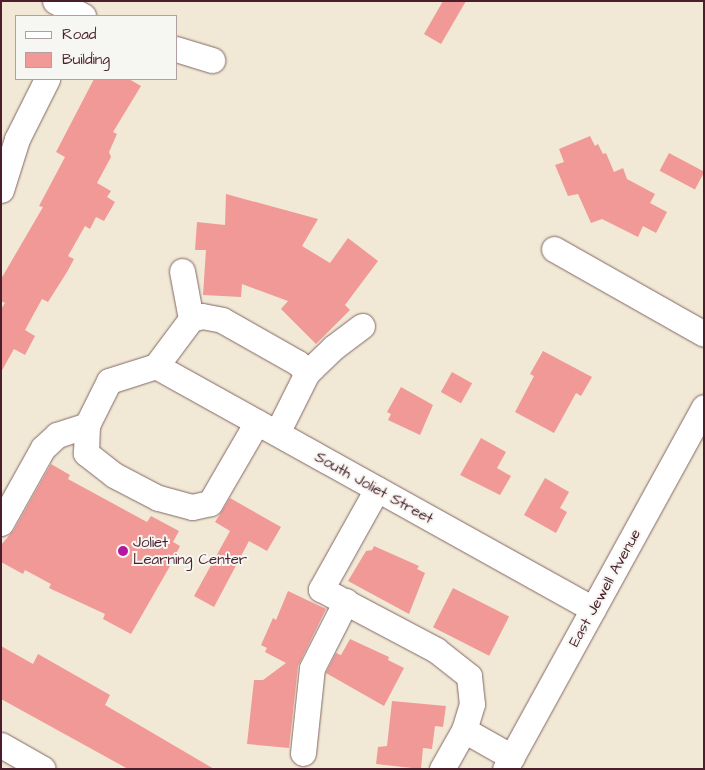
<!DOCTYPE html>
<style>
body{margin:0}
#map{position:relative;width:705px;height:770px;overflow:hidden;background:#f1e9d5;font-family:"Architects Daughter",sans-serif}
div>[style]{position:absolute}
.building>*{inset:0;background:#f19997;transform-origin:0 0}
.roads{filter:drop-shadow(0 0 1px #846666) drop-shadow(0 0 1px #846666)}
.minor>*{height:25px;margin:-12.5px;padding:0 12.5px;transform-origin:12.5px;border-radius:12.5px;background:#fff}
.dots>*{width:14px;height:14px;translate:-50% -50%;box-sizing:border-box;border:2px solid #f6f6f2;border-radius:50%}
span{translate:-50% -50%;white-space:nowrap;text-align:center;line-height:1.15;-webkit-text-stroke:4px #f6f6f2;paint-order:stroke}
.street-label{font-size:15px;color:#4a1f2b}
.poi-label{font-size:15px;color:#4a1f2b}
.left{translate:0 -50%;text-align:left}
.frame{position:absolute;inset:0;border:2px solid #4a1f2b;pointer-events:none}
.legend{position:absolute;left:15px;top:15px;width:162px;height:65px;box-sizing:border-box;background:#f6f6f2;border:1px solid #b1a0a2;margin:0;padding:6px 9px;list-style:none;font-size:15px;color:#4a1f2b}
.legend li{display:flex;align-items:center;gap:10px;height:25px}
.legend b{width:25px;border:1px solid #b1a0a2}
</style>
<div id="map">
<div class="building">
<div style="clip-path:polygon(443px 1px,466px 1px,441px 44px,424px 34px)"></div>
<div style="clip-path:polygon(94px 79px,129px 79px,141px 86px,113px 132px,117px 134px,109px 152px,111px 157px,97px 183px,111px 191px,107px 197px,115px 202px,104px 221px,96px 217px,90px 229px,85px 226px,68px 256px,74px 259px,67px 272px,48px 302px,42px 299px,25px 330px,35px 336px,25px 355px,14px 349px,1px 372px,1px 309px,5px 303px,1px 301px,1px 279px,43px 207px,39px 206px,65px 157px,56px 152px)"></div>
<div style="clip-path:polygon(590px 136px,595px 146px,598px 144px,603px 154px,606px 153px,614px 172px,623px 168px,627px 179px,655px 194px,650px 203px,667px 212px,656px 233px,643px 226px,638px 237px,602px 219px,591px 223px,578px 194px,568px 196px,555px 165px,564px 162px,559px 149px)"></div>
<div style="left:669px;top:153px;width:40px;height:20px;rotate:28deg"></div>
<div style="clip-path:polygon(226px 194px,318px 219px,302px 246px,330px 263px,348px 238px,378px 261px,345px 305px,350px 310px,316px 344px,281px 309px,288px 301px,242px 284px,241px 297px,203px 295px,206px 250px,195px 250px,197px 222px,225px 225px)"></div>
<div style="clip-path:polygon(543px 351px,592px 377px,581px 396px,576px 393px,554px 433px,515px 412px,534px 376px,530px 374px)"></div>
<div style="left:452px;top:372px;width:23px;height:23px;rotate:29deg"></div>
<div style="clip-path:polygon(401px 387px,433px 405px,420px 435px,388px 420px,391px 414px,387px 412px)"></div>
<div style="clip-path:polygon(481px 438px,506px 452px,497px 468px,511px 476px,500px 495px,460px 475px)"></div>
<div style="clip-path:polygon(51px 464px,70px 475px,68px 479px,147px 522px,151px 516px,179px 531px,173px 542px,180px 546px,170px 566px,131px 634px,103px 619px,105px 614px,49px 588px,51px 584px,25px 570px,23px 574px,1px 562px,1px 545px,14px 530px)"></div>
<div style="clip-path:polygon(545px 478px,569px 492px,560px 508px,567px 512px,556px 533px,524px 515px)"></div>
<div style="clip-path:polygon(230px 498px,281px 527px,267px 551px,249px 541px,214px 607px,194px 596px,230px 531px,215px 522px)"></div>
<div style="clip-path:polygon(374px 546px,419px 566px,417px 569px,425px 573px,409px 614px,348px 581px,366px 551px,372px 550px)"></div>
<div style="left:453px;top:588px;width:63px;height:44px;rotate:27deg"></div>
<div style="clip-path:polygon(288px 591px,326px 609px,298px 666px,289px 748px,247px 744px,254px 680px,263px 680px,286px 663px,265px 652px,267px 648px,261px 645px,273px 618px,276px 620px)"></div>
<div style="clip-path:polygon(350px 639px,389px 657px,388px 660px,404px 668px,384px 706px,326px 673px,336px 653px,341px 655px)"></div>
<div style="clip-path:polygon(1px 646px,33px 664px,38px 654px,110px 695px,105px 705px,214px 769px,128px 769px,1px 699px)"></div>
<div style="clip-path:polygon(392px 701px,446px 706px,443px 727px,435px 726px,432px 749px,423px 748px,421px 769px,376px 764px,378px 747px,387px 746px)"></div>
</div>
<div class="roads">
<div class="minor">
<div style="left:55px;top:1px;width:32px;rotate:28deg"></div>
<div style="left:176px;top:49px;width:38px;rotate:17deg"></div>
<div style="left:1px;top:190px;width:53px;rotate:-72.6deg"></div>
<div style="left:17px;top:139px;width:67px;rotate:-63.4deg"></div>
<div style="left:554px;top:249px;width:172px;rotate:29.5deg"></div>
<div style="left:182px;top:271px;width:49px;rotate:79.4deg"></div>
<div style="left:156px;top:366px;width:500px;rotate:29.08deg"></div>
<div style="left:307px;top:373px;width:37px;rotate:-44deg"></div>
<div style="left:334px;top:347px;width:35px;rotate:-37deg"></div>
<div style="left:257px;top:422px;width:94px;rotate:120.1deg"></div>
<div style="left:210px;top:503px;width:18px;rotate:167deg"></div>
<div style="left:192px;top:507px;width:35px;rotate:-165deg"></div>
<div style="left:158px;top:498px;width:50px;rotate:-152.4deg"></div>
<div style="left:114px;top:475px;width:36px;rotate:-142deg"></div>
<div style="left:86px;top:453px;width:28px;rotate:-88deg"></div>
<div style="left:87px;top:425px;width:49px;rotate:-63.4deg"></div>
<div style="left:109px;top:381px;width:49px;rotate:-17.7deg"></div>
<div style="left:156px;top:366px;width:59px;rotate:-53.3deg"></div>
<div style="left:191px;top:319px;width:11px;rotate:-15deg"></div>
<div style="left:202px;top:316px;width:20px;rotate:11deg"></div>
<div style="left:222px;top:320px;width:87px;rotate:29.5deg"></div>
<div style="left:298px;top:363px;width:13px;rotate:48deg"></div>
<div style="left:307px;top:373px;width:67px;rotate:116.6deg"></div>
<div style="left:377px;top:489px;width:115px;rotate:119.2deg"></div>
<div style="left:321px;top:589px;width:130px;rotate:27.9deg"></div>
<div style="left:436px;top:650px;width:42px;rotate:38.2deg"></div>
<div style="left:469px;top:676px;width:28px;rotate:84deg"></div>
<div style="left:472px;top:704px;width:27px;rotate:107deg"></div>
<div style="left:1px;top:523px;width:86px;rotate:-60.8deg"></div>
<div style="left:43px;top:448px;width:19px;rotate:-43deg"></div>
<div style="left:57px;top:435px;width:32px;rotate:-18deg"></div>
<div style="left:1px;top:745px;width:48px;rotate:29.7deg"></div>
<div style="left:303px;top:753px;width:85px;rotate:-84deg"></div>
<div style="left:312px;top:668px;width:75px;rotate:-63.1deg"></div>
<div style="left:442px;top:769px;width:45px;rotate:-60.6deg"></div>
<div style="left:464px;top:730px;width:55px;rotate:29.4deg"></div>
<div style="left:505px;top:769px;width:413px;rotate:-61.2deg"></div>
</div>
</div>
<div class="dots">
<div style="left:123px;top:551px;background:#b5179e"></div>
</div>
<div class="street-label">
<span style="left:374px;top:488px;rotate:29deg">South Joliet Street</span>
<span style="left:605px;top:588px;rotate:-61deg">East Jewell Avenue</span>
</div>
<div class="poi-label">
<span class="left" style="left:133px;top:551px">Joliet<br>Learning Center</span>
</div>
<div class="frame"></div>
<ul class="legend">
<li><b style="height:6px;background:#fff"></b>Road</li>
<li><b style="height:14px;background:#f19997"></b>Building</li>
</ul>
</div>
